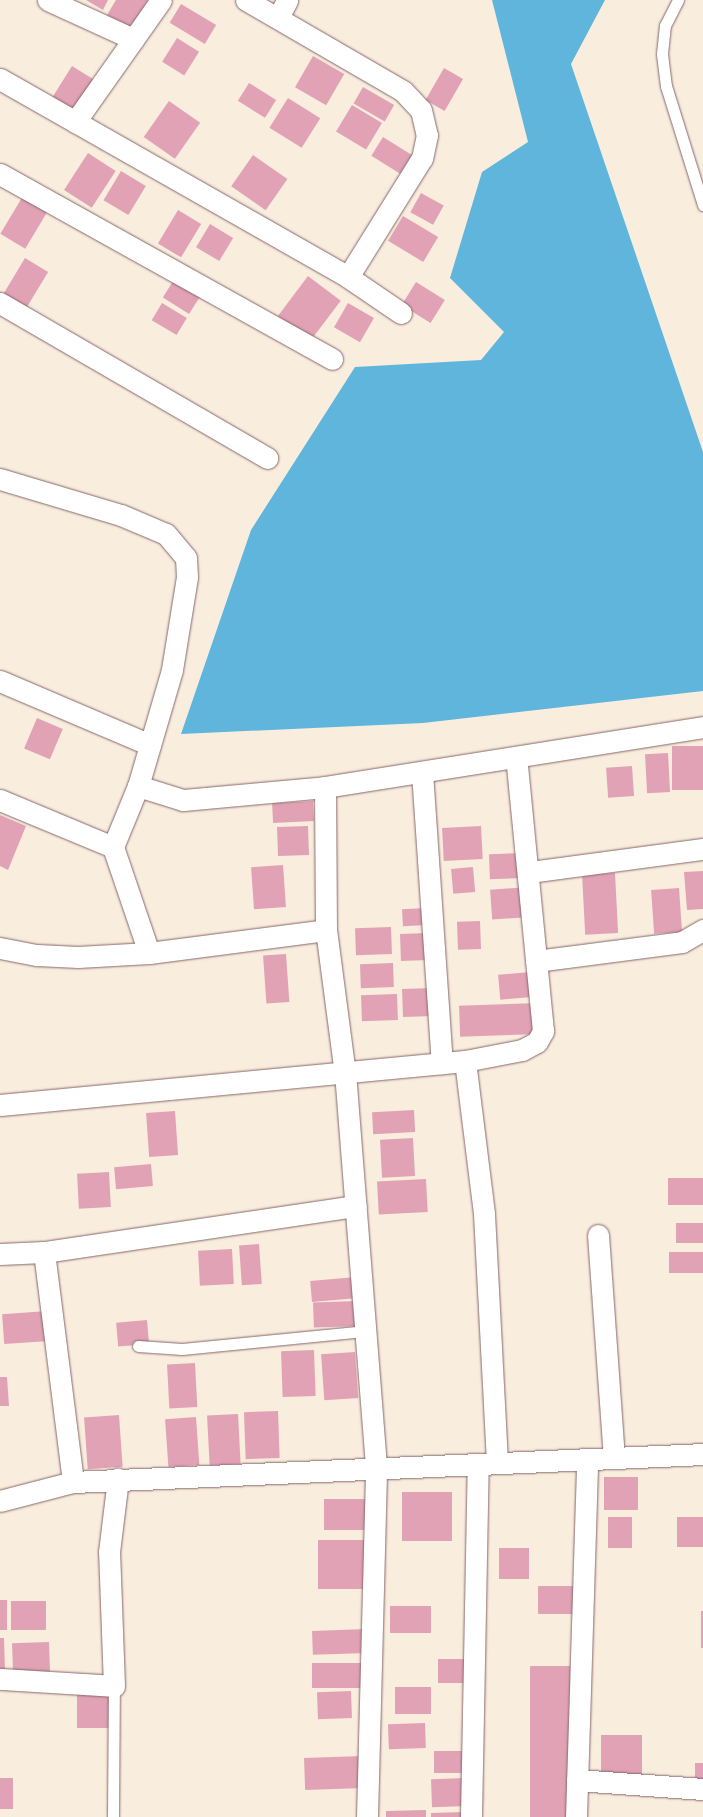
<!DOCTYPE html>
<style>
body{margin:0}
#map{position:relative;width:703px;height:1817px;overflow:hidden;background:#f9edde;font-family:"Playpen Sans",sans-serif}
div>[style]{position:absolute}
.water>*{inset:0;background:#5fb5dc}
.building>*{inset:0;background:#e1a2b5;transform-origin:0 0}
.roads{filter:drop-shadow(0 0 1px #87676a) drop-shadow(0 0 1px #87676a)}
.service>*{height:11px;margin:-5.5px;padding:0 5.5px;transform-origin:5.5px;border-radius:5.5px;background:#fff}
.minor>*{height:21px;margin:-10.5px;padding:0 10.5px;transform-origin:10.5px;border-radius:10.5px;background:#fff}
span{translate:-50% -50%;white-space:nowrap;text-align:center;line-height:1.15;-webkit-text-stroke:5px #fff;paint-order:stroke}
</style>
<div id="map">
<div class="water">
<div style="clip-path:polygon(492px 0,605px 0,571px 64px,703px 452px,703px 691px,423px 723px,181px 734px,251px 530px,355px 367px,481px 360px,504px 332px,450px 278px,482px 172px,528px 142px)"></div>
</div>
<div class="building">
<div style="clip-path:polygon(86px 0,108px 0,103px 10px)"></div>
<div style="clip-path:polygon(116px 0,148px 0,130px 29px,107px 15px)"></div>
<div style="left:181px;top:4px;width:41px;height:22px;rotate:31deg"></div>
<div style="left:177px;top:38px;width:26px;height:28px;rotate:32deg"></div>
<div style="left:313px;top:56px;width:36px;height:36px;rotate:30deg"></div>
<div style="left:72px;top:66px;width:28px;height:42px;rotate:32deg"></div>
<div style="left:444px;top:68px;width:22px;height:37px;rotate:30deg"></div>
<div style="left:249px;top:83px;width:32px;height:21px;rotate:32deg"></div>
<div style="left:363px;top:87px;width:36px;height:19px;rotate:30deg"></div>
<div style="left:288px;top:98px;width:38px;height:35px;rotate:32deg"></div>
<div style="left:169px;top:101px;width:38px;height:44px;rotate:35deg"></div>
<div style="left:352px;top:105px;width:35px;height:31px;rotate:31deg"></div>
<div style="left:383px;top:137px;width:34px;height:22px;rotate:32deg"></div>
<div style="left:88px;top:153px;width:33px;height:44px;rotate:33deg"></div>
<div style="left:253px;top:155px;width:42px;height:38px;rotate:35deg"></div>
<div style="left:121px;top:171px;width:29px;height:34px;rotate:31deg"></div>
<div style="left:421px;top:193px;width:26px;height:22px;rotate:29deg"></div>
<div style="left:23px;top:196px;width:29px;height:44px;rotate:31deg"></div>
<div style="left:178px;top:210px;width:27px;height:39px;rotate:31deg"></div>
<div style="left:403px;top:216px;width:41px;height:29px;rotate:31deg"></div>
<div style="left:210px;top:224px;width:27px;height:27px;rotate:31deg"></div>
<div style="left:25px;top:258px;width:27px;height:44px;rotate:31deg"></div>
<div style="left:308px;top:276px;width:41px;height:50px;rotate:37deg"></div>
<div style="left:175px;top:278px;width:31px;height:23px;rotate:32deg"></div>
<div style="left:416px;top:282px;width:34px;height:27px;rotate:32deg"></div>
<div style="left:162px;top:303px;width:29px;height:20px;rotate:31deg"></div>
<div style="left:348px;top:303px;width:30px;height:28px;rotate:30deg"></div>
<div style="left:37px;top:718px;width:28px;height:33px;rotate:23deg"></div>
<div style="left:703px;top:746px;width:44px;height:31px;rotate:90deg"></div>
<div style="left:668px;top:753px;width:39px;height:23px;rotate:87deg"></div>
<div style="left:632px;top:766px;width:30px;height:26px;rotate:86deg"></div>
<div style="left:313px;top:801px;width:20px;height:41px;rotate:87deg"></div>
<div style="clip-path:polygon(0 815px,26px 826px,8px 870px,0 866px)"></div>
<div style="left:308px;top:826px;width:29px;height:31px;rotate:88deg"></div>
<div style="left:481px;top:826px;width:33px;height:39px;rotate:87deg"></div>
<div style="left:525px;top:853px;width:25px;height:36px;rotate:88deg"></div>
<div style="left:283px;top:865px;width:42px;height:32px;rotate:86deg"></div>
<div style="left:473px;top:867px;width:25px;height:22px;rotate:85deg"></div>
<div style="clip-path:polygon(703px 871px,703px 909px,687px 910px,684px 872px)"></div>
<div style="left:615px;top:873px;width:60px;height:33px;rotate:87deg"></div>
<div style="left:528px;top:887px;width:30px;height:38px;rotate:86deg"></div>
<div style="left:679px;top:888px;width:44px;height:28px;rotate:86deg"></div>
<div style="left:426px;top:908px;width:17px;height:24px;rotate:87deg"></div>
<div style="left:480px;top:921px;width:28px;height:23px;rotate:88deg"></div>
<div style="left:391px;top:927px;width:27px;height:36px;rotate:88deg"></div>
<div style="left:428px;top:933px;width:27px;height:28px;rotate:88deg"></div>
<div style="left:286px;top:954px;width:48px;height:23px;rotate:86deg"></div>
<div style="left:393px;top:963px;width:24px;height:33px;rotate:88deg"></div>
<div style="left:530px;top:972px;width:25px;height:32px;rotate:85deg"></div>
<div style="left:433px;top:988px;width:28px;height:31px;rotate:88deg"></div>
<div style="left:397px;top:994px;width:26px;height:36px;rotate:88deg"></div>
<div style="left:539px;top:1003px;width:31px;height:80px;rotate:88deg"></div>
<div style="left:414px;top:1110px;width:22px;height:42px;rotate:87deg"></div>
<div style="left:175px;top:1111px;width:44px;height:29px;rotate:86deg"></div>
<div style="left:413px;top:1138px;width:38px;height:33px;rotate:87deg"></div>
<div style="left:151px;top:1164px;width:22px;height:37px;rotate:85deg"></div>
<div style="left:109px;top:1172px;width:35px;height:32px;rotate:87deg"></div>
<div style="left:703px;top:1178px;width:27px;height:35px;rotate:90deg"></div>
<div style="left:426px;top:1179px;width:33px;height:49px;rotate:87deg"></div>
<div style="left:703px;top:1223px;width:20px;height:27px;rotate:90deg"></div>
<div style="left:259px;top:1244px;width:40px;height:20px;rotate:86deg"></div>
<div style="left:232px;top:1249px;width:35px;height:34px;rotate:87deg"></div>
<div style="left:703px;top:1252px;width:21px;height:34px;rotate:90deg"></div>
<div style="left:356px;top:1277px;width:21px;height:46px;rotate:85deg"></div>
<div style="left:359px;top:1301px;width:25px;height:46px;rotate:88deg"></div>
<div style="left:47px;top:1311px;width:30px;height:45px;rotate:86deg"></div>
<div style="left:147px;top:1320px;width:24px;height:31px;rotate:85deg"></div>
<div style="left:314px;top:1350px;width:46px;height:33px;rotate:88deg"></div>
<div style="left:355px;top:1352px;width:46px;height:34px;rotate:86deg"></div>
<div style="left:195px;top:1363px;width:44px;height:28px;rotate:87deg"></div>
<div style="clip-path:polygon(0 1377px,7px 1377px,9px 1406px,0 1406px)"></div>
<div style="left:278px;top:1411px;width:47px;height:34px;rotate:88deg"></div>
<div style="left:238px;top:1414px;width:50px;height:31px;rotate:87deg"></div>
<div style="left:119px;top:1415px;width:52px;height:35px;rotate:86deg"></div>
<div style="left:196px;top:1417px;width:48px;height:31px;rotate:86deg"></div>
<div style="left:604px;top:1477px;width:34px;height:33px"></div>
<div style="left:402px;top:1492px;width:50px;height:49px"></div>
<div style="left:367px;top:1499px;width:31px;height:43px;rotate:90deg"></div>
<div style="left:608px;top:1517px;width:24px;height:31px"></div>
<div style="left:677px;top:1517px;width:26px;height:30px"></div>
<div style="left:367px;top:1540px;width:49px;height:49px;rotate:90deg"></div>
<div style="left:529px;top:1548px;width:31px;height:30px;rotate:90deg"></div>
<div style="left:538px;top:1586px;width:36px;height:28px"></div>
<div style="left:0;top:1600px;width:7px;height:30px"></div>
<div style="left:11px;top:1601px;width:35px;height:29px"></div>
<div style="left:390px;top:1606px;width:41px;height:27px"></div>
<div style="left:701px;top:1611px;width:2px;height:37px"></div>
<div style="left:366px;top:1629px;width:24px;height:54px;rotate:88deg"></div>
<div style="clip-path:polygon(0 1638px,4px 1638px,5px 1671px,0 1671px)"></div>
<div style="left:49px;top:1642px;width:33px;height:37px;rotate:88deg"></div>
<div style="left:468px;top:1659px;width:24px;height:30px;rotate:90deg"></div>
<div style="left:312px;top:1663px;width:50px;height:25px"></div>
<div style="left:530px;top:1666px;width:40px;height:151px"></div>
<div style="left:395px;top:1687px;width:36px;height:27px"></div>
<div style="left:351px;top:1691px;width:27px;height:34px;rotate:88deg"></div>
<div style="left:77px;top:1694px;width:32px;height:34px"></div>
<div style="left:425px;top:1723px;width:25px;height:37px;rotate:88deg"></div>
<div style="left:601px;top:1735px;width:41px;height:40px"></div>
<div style="left:467px;top:1751px;width:22px;height:33px;rotate:90deg"></div>
<div style="left:362px;top:1756px;width:32px;height:58px;rotate:88deg"></div>
<div style="left:695px;top:1763px;width:8px;height:22px"></div>
<div style="left:0;top:1778px;width:13px;height:31px"></div>
<div style="left:466px;top:1778px;width:28px;height:35px;rotate:88deg"></div>
<div style="clip-path:polygon(426px 1810px,426px 1817px,386px 1817px,386px 1811px)"></div>
<div style="clip-path:polygon(464px 1812px,464px 1817px,431px 1817px,431px 1813px)"></div>
</div>
<div class="roads">
<div class="service">
<div style="left:678px;top:0;width:28px;rotate:117deg"></div>
<div style="left:665px;top:25px;width:29px;rotate:96deg"></div>
<div style="left:662px;top:54px;width:32px;rotate:83deg"></div>
<div style="left:666px;top:86px;width:125px;rotate:72.7deg"></div>
<div style="left:138px;top:1346px;width:44px;rotate:3.9deg"></div>
<div style="left:182px;top:1349px;width:183px;rotate:-5.6deg"></div>
<div style="left:113px;top:1817px;width:131px;rotate:-89.6deg"></div>
</div>
<div class="minor">
<div style="left:48px;top:0;width:94px;rotate:24.6deg"></div>
<div style="left:246px;top:0;width:181px;rotate:30.1deg"></div>
<div style="left:403px;top:91px;width:26px;rotate:47deg"></div>
<div style="left:421px;top:110px;width:26px;rotate:77deg"></div>
<div style="left:427px;top:135px;width:24px;rotate:102deg"></div>
<div style="left:422px;top:158px;width:140px;rotate:121.9deg"></div>
<div style="left:278px;top:18px;width:20px;rotate:-63deg"></div>
<div style="left:0;top:79px;width:400px;rotate:29.6deg"></div>
<div style="left:348px;top:277px;width:64px;rotate:34.2deg"></div>
<div style="left:75px;top:122px;width:149px;rotate:-54.8deg"></div>
<div style="left:0;top:174px;width:380px;rotate:29.1deg"></div>
<div style="left:0;top:303px;width:309px;rotate:30.1deg"></div>
<div style="left:0;top:479px;width:126px;rotate:16.6deg"></div>
<div style="left:121px;top:515px;width:49px;rotate:22.9deg"></div>
<div style="left:166px;top:534px;width:31px;rotate:50deg"></div>
<div style="left:186px;top:558px;width:19px;rotate:87deg"></div>
<div style="left:187px;top:577px;width:94px;rotate:99.2deg"></div>
<div style="left:172px;top:670px;width:121px;rotate:106.3deg"></div>
<div style="left:138px;top:786px;width:66px;rotate:112.3deg"></div>
<div style="left:113px;top:847px;width:112px;rotate:71.2deg"></div>
<div style="left:0;top:681px;width:163px;rotate:23.1deg"></div>
<div style="left:422px;top:772px;width:292px;rotate:86.1deg"></div>
<div style="left:138px;top:786px;width:47px;rotate:17.3deg"></div>
<div style="left:183px;top:800px;width:143px;rotate:-5.2deg"></div>
<div style="left:0;top:800px;width:122px;rotate:22.6deg"></div>
<div style="left:530px;top:872px;width:175px;rotate:-7.6deg"></div>
<div style="left:0;top:948px;width:38px;rotate:11deg"></div>
<div style="left:37px;top:955px;width:41px;rotate:2.8deg"></div>
<div style="left:78px;top:957px;width:71px;rotate:-3.2deg"></div>
<div style="left:149px;top:953px;width:178px;rotate:-7.4deg"></div>
<div style="left:536px;top:961px;width:147px;rotate:-7.4deg"></div>
<div style="left:682px;top:942px;width:24px;rotate:-30deg"></div>
<div style="left:465px;top:1061px;width:58px;rotate:-10.9deg"></div>
<div style="left:522px;top:1050px;width:17px;rotate:-28deg"></div>
<div style="left:537px;top:1042px;width:13px;rotate:-61deg"></div>
<div style="left:543px;top:1031px;width:275px;rotate:-95.6deg"></div>
<div style="left:0;top:1105px;width:467px;rotate:-5.4deg"></div>
<div style="left:465px;top:1061px;width:154px;rotate:82.9deg"></div>
<div style="left:484px;top:1214px;width:249px;rotate:87deg"></div>
<div style="left:598px;top:1235px;width:223px;rotate:85.9deg"></div>
<div style="left:44px;top:1252px;width:232px;rotate:82.8deg"></div>
<div style="left:73px;top:1482px;width:631px;rotate:-2.54deg"></div>
<div style="left:0;top:1254px;width:44px;rotate:-2.6deg"></div>
<div style="left:44px;top:1252px;width:315px;rotate:-8.4deg"></div>
<div style="left:0;top:1501px;width:75px;rotate:-14.6deg"></div>
<div style="left:0;top:1679px;width:114px;rotate:3.5deg"></div>
<div style="left:114px;top:1686px;width:134px;rotate:-92.1deg"></div>
<div style="left:109px;top:1552px;width:74px;rotate:-83deg"></div>
<div style="left:577px;top:1780px;width:126px;rotate:4.1deg"></div>
<div style="left:367px;top:1817px;width:351px;rotate:-88.5deg"></div>
<div style="left:376px;top:1466px;width:393px;rotate:-94.5deg"></div>
<div style="left:345px;top:1074px;width:145px;rotate:-97.5deg"></div>
<div style="left:326px;top:930px;width:143px;rotate:-90.4deg"></div>
<div style="left:325px;top:787px;width:383px;rotate:-9deg"></div>
<div style="left:471px;top:1817px;width:351px;rotate:-88.9deg"></div>
<div style="left:576px;top:1817px;width:356px;rotate:-88.2deg"></div>
</div>
</div>
</div>
